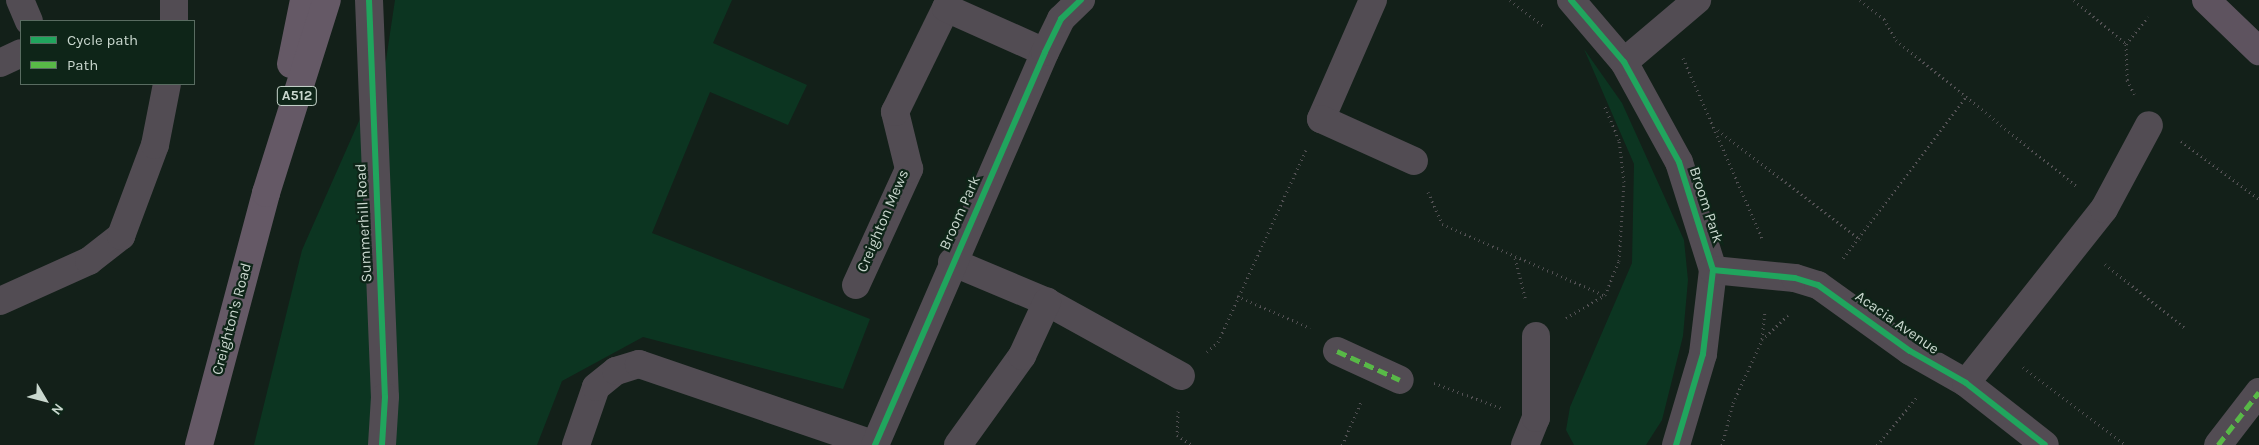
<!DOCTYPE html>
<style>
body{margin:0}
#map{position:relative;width:2259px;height:445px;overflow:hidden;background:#132019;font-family:Karla,sans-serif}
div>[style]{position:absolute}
.green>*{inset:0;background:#0c3521}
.path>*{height:3px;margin-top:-1.5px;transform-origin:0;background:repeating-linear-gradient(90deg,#535154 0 1px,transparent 0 5px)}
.minor>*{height:28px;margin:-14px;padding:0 14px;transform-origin:14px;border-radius:14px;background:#524c53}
.major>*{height:28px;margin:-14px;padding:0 14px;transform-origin:14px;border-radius:14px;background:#5e535f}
.highway>*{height:28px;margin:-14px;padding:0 14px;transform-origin:14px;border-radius:14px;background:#655966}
.quiet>*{height:5px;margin-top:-2.5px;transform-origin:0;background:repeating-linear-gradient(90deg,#58b947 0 10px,transparent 0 15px)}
.cycleway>*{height:6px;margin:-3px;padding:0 3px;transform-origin:3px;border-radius:3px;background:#20a55d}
span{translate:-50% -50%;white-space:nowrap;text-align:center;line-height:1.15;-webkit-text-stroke:4.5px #0e2518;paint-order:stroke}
.shield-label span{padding:1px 4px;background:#0e2518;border:1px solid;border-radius:4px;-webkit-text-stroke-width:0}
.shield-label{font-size:14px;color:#c9d7ce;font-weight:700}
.street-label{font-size:15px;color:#c9d7ce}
.legend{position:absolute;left:20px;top:20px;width:175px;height:65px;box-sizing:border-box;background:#0e2518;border:1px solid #596c61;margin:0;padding:6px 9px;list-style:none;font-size:15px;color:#c9d7ce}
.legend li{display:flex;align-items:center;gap:10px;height:25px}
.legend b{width:25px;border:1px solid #596c61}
.north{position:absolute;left:20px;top:375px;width:50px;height:50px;-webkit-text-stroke:4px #0e2518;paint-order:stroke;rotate:127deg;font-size:14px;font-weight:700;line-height:20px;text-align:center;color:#c9d7ce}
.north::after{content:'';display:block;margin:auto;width:18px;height:22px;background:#c9d7ce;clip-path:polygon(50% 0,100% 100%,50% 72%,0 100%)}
</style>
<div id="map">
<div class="green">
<div style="clip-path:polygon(395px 0,732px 0,713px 43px,807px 85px,788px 125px,710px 92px,652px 233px,870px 319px,843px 389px,643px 337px,562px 381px,537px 445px,254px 445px,302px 250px,386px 60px)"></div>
<div style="clip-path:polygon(1584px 49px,1622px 103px,1684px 240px,1688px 280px,1683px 336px,1662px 420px,1646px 445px,1574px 445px,1566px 430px,1570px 407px,1632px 263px,1634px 164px)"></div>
</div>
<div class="path">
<div style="left:1510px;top:0;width:44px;rotate:37.6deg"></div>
<div style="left:1860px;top:0;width:31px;rotate:38deg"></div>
<div style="left:1884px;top:19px;width:24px;rotate:60deg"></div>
<div style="left:1896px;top:40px;width:232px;rotate:39deg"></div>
<div style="left:2074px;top:0;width:68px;rotate:40.2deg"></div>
<div style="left:2126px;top:44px;width:36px;rotate:88deg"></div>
<div style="left:2127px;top:80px;width:16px;rotate:63deg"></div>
<div style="left:2126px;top:44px;width:35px;rotate:-51deg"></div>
<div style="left:1683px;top:58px;width:199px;rotate:66.3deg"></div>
<div style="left:1718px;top:130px;width:180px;rotate:37.6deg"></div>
<div style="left:2181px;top:141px;width:97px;rotate:36.6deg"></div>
<div style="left:1428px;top:192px;width:35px;rotate:66deg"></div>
<div style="left:1442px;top:224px;width:177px;rotate:23.7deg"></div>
<div style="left:1515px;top:258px;width:44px;rotate:75.7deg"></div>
<div style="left:1843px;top:258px;width:204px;rotate:-52.6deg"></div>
<div style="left:2105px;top:264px;width:104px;rotate:38.7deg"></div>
<div style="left:1237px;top:296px;width:80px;rotate:23.7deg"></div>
<div style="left:1566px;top:318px;width:45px;rotate:-30.5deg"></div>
<div style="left:1605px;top:295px;width:37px;rotate:-68deg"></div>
<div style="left:1619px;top:261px;width:79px;rotate:-86.4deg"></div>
<div style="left:1624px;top:182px;width:42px;rotate:-96.8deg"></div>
<div style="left:1619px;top:140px;width:36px;rotate:-113deg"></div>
<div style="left:1762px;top:339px;width:29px;rotate:-84deg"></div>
<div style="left:1207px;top:352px;width:15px;rotate:-42deg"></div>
<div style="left:1218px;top:342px;width:211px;rotate:-65.4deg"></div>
<div style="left:2023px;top:367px;width:129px;rotate:37.1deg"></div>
<div style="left:1434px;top:383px;width:72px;rotate:20.5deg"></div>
<div style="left:1178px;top:411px;width:24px;rotate:92deg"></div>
<div style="left:1177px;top:435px;width:18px;rotate:34deg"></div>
<div style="left:1342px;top:445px;width:47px;rotate:-66.2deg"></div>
<div style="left:1722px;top:445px;width:43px;rotate:-75.3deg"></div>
<div style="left:1733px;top:403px;width:69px;rotate:-65.3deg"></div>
<div style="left:1762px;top:340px;width:36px;rotate:-44deg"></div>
<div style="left:1877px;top:445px;width:64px;rotate:-50.1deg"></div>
</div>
<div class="minor">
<div style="left:20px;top:0;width:23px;rotate:67deg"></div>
<div style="left:174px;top:0;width:21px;rotate:90deg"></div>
<div style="left:369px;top:0;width:397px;rotate:87.7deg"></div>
<div style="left:385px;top:397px;width:48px;rotate:93.6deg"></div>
<div style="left:1373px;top:0;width:130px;rotate:113.6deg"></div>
<div style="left:1321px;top:119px;width:102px;rotate:24.3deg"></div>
<div style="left:1571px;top:0;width:82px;rotate:49.5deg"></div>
<div style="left:1624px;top:62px;width:114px;rotate:61.2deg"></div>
<div style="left:1679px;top:162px;width:113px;rotate:72.5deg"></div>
<div style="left:1713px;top:270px;width:85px;rotate:96.8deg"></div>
<div style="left:1703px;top:354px;width:95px;rotate:106.5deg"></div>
<div style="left:1624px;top:62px;width:96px;rotate:-40.3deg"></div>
<div style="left:0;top:63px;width:23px;rotate:-25deg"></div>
<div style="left:952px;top:262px;width:103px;rotate:22.8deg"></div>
<div style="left:1047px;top:302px;width:153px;rotate:28.9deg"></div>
<div style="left:1713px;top:270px;width:82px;rotate:5.6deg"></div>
<div style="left:1795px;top:278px;width:24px;rotate:17deg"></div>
<div style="left:1818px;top:285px;width:113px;rotate:35.7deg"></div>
<div style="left:1910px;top:351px;width:64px;rotate:29.7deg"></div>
<div style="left:1966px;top:383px;width:100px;rotate:38.1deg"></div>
<div style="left:856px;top:285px;width:128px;rotate:-65.4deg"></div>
<div style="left:909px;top:169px;width:59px;rotate:-103.8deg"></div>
<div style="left:895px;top:112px;width:116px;rotate:-63.9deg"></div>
<div style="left:946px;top:8px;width:108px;rotate:24deg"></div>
<div style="left:0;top:301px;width:98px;rotate:-24.2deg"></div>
<div style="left:89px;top:261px;width:41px;rotate:-38deg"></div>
<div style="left:121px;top:236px;width:97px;rotate:-69.5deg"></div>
<div style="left:155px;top:145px;width:62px;rotate:-78.9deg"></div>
<div style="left:1337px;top:351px;width:69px;rotate:24.7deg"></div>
<div style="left:1966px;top:383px;width:222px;rotate:-51.6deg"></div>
<div style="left:2104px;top:209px;width:95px;rotate:-61.8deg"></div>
<div style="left:576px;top:445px;width:61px;rotate:-71deg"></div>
<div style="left:596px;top:387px;width:26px;rotate:-39deg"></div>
<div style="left:616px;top:371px;width:24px;rotate:-17deg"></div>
<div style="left:639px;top:364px;width:250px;rotate:18.9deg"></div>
<div style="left:875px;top:445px;width:428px;rotate:-66.6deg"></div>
<div style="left:1045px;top:52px;width:37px;rotate:-64deg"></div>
<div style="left:1061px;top:19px;width:28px;rotate:-44deg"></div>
<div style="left:958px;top:445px;width:110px;rotate:-54.3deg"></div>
<div style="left:1022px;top:356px;width:60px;rotate:-65.2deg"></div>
<div style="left:1525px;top:445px;width:29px;rotate:-68deg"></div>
<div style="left:1536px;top:418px;width:82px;rotate:-90deg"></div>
<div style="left:2218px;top:445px;width:67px;rotate:-52.3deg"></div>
</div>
<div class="major">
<div style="left:2206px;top:0;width:74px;rotate:43.9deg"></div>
</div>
<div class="highway">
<div style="left:291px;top:64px;width:65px;rotate:-78.5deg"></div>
<div style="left:199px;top:445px;width:261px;rotate:-75.1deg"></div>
<div style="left:266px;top:193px;width:202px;rotate:-72.5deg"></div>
</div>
<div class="quiet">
<div style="left:1337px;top:351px;width:69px;rotate:24.7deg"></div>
<div style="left:2218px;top:445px;width:67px;rotate:-52.3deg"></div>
</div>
<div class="cycleway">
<div style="left:369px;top:0;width:397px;rotate:87.7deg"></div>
<div style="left:385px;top:397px;width:48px;rotate:93.6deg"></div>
<div style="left:1571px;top:0;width:82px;rotate:49.5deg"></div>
<div style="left:1624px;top:62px;width:114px;rotate:61.2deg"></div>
<div style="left:1679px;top:162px;width:113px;rotate:72.5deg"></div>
<div style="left:1713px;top:270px;width:85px;rotate:96.8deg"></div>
<div style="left:1703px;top:354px;width:95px;rotate:106.5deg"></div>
<div style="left:1713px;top:270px;width:82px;rotate:5.6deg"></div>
<div style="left:1795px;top:278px;width:24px;rotate:17deg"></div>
<div style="left:1818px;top:285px;width:113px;rotate:35.7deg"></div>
<div style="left:1910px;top:351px;width:64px;rotate:29.7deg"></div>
<div style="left:1966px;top:383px;width:100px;rotate:38.1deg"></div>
<div style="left:875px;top:445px;width:428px;rotate:-66.6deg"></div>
<div style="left:1045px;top:52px;width:37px;rotate:-64deg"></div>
<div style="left:1061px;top:19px;width:28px;rotate:-44deg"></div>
</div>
<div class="shield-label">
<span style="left:297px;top:96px">A512</span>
</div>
<div class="street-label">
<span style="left:1706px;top:205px;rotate:72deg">Broom Park</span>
<span style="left:960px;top:213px;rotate:-66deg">Broom Park</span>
<span style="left:883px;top:221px;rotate:-67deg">Creighton Mews</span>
<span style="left:364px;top:223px;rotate:-93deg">Summerhill Road</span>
<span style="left:232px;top:319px;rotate:-75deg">Creighton's Road</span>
<span style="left:1897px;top:323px;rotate:35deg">Acacia Avenue</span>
</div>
<ul class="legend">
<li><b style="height:6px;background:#20a55d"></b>Cycle path</li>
<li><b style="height:6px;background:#58b947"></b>Path</li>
</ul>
<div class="north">N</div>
</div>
